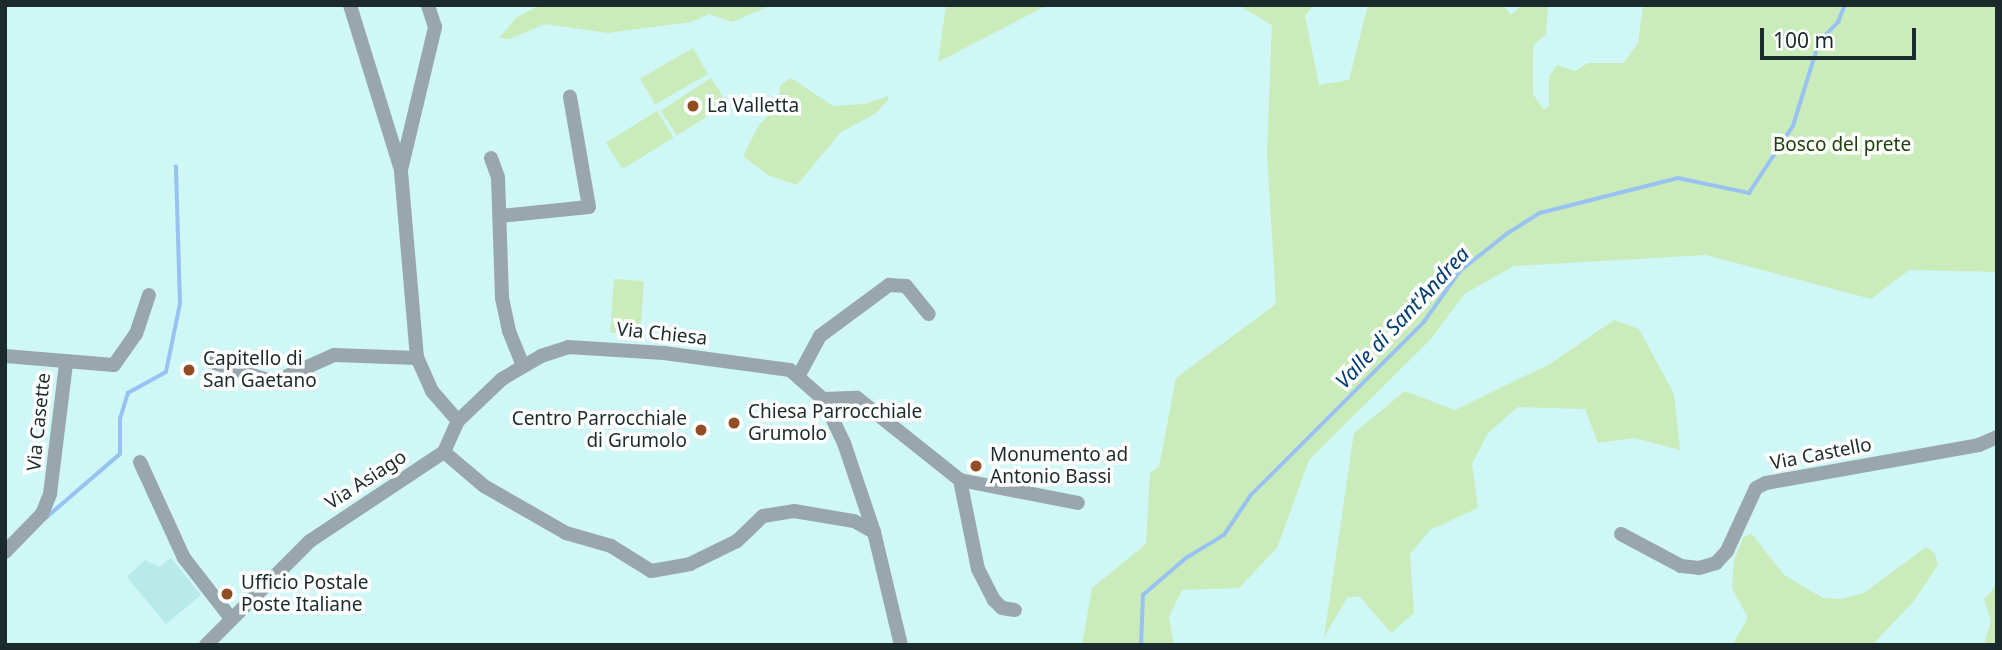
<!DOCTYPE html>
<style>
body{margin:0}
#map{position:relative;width:2002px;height:650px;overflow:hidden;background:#cef7f6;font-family:"Noto Sans",sans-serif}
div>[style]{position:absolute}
.built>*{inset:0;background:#b8eae9}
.green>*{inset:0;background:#caecbb;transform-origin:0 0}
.stream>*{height:3.5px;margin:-1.75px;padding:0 1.75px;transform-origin:1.75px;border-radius:1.75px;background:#98c2f2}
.minor>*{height:14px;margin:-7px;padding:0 7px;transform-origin:7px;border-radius:7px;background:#99a7ad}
.dots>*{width:19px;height:19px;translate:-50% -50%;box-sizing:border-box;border:4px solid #fff;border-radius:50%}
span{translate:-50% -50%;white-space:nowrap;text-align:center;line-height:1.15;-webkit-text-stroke:7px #fff;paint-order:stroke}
.poi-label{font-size:19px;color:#1b2b2b}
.left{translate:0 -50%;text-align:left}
.right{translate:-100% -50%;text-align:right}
.park-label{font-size:19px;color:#1e4009}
.street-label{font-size:19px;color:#1b2b2b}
.water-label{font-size:21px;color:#003c74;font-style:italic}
.frame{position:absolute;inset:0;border:7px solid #1b2b2b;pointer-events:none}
.scale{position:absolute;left:1760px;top:28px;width:156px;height:32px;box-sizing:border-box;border:4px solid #1b2b2b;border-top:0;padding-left:9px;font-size:21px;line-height:24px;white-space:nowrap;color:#1b2b2b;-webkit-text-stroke:5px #fff;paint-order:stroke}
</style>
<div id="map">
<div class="built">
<div style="clip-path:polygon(171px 558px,201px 595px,166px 624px,127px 577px,145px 560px,159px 567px)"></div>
</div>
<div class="green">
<div style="clip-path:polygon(541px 5px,656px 6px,772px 5px,732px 22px,709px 14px,691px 22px,608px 33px,545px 24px,510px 39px,499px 38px,517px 17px)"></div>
<div style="clip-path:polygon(946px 5px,1048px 5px,938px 62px)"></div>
<div style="clip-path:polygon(1238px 5px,1314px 5px,1305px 16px,1319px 85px,1349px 80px,1368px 5px,1503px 5px,1511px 15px,1522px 5px,1548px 5px,1546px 35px,1534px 44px,1533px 52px,1533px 94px,1544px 110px,1549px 106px,1549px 77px,1557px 65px,1575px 71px,1588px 63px,1624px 63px,1638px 43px,1643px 5px,1997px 5px,1997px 272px,1909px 270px,1871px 299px,1706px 255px,1514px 266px,1464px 294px,1431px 339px,1309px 460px,1277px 548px,1239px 588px,1182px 590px,1169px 617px,1174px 645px,1082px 645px,1092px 588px,1146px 544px,1150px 473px,1159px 467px,1176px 378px,1276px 304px,1267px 153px,1272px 25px)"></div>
<div style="left:693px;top:48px;width:30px;height:61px;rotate:60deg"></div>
<div style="left:711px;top:78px;width:30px;height:60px;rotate:57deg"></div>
<div style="clip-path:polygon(791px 78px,833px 106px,865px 104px,888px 96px,888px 100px,875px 114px,841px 132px,797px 185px,768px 175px,743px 156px,759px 125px,779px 105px,780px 85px)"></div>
<div style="left:657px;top:111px;width:31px;height:60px;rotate:58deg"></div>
<div style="left:614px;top:279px;width:30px;height:54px;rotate:4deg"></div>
<div style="clip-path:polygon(1614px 320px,1639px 329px,1674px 394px,1680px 450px,1634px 438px,1598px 443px,1585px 409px,1518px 407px,1488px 433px,1472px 464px,1478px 508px,1430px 530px,1410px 554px,1414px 613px,1391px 633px,1359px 596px,1347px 598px,1324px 637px,1354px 433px,1405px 391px,1455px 410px,1550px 364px)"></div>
<div style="clip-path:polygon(1751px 533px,1784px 575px,1823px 598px,1842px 599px,1864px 593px,1926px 547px,1935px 554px,1938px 565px,1913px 602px,1872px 645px,1732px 645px,1748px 618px,1732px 588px,1734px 560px,1743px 538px)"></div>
<div style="clip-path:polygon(1997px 585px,1997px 645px,1984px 645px,1991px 621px,1984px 599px)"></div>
</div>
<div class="stream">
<div style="left:47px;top:517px;width:96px;rotate:-40.8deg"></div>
<div style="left:120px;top:454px;width:35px;rotate:-90deg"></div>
<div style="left:120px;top:419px;width:27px;rotate:-73deg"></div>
<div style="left:128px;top:393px;width:43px;rotate:-28.9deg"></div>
<div style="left:166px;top:372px;width:69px;rotate:-78.4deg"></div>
<div style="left:180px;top:304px;width:137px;rotate:-91.7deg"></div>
<div style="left:1141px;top:645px;width:50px;rotate:-87.7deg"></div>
<div style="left:1143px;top:595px;width:57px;rotate:-40.7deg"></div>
<div style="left:1186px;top:558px;width:44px;rotate:-31.2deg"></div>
<div style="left:1224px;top:535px;width:48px;rotate:-56deg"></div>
<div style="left:1251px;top:495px;width:245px;rotate:-45deg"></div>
<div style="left:1424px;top:322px;width:62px;rotate:-54.8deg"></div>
<div style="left:1460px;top:271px;width:61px;rotate:-38.4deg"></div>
<div style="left:1508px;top:233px;width:38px;rotate:-32deg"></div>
<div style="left:1540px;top:213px;width:142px;rotate:-14.2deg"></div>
<div style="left:1678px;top:178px;width:73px;rotate:11.9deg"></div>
<div style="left:1749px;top:193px;width:80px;rotate:-56.7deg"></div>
<div style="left:1793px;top:126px;width:88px;rotate:-72.8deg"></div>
<div style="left:1819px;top:42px;width:28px;rotate:-46deg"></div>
<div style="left:1838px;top:22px;width:18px;rotate:-68deg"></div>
</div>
<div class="minor">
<div style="left:491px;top:158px;width:20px;rotate:70deg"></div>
<div style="left:498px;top:177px;width:121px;rotate:88.1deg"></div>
<div style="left:502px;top:298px;width:34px;rotate:78deg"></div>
<div style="left:509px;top:331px;width:37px;rotate:68deg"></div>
<div style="left:401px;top:170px;width:147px;rotate:-76.6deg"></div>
<div style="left:435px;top:27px;width:23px;rotate:-108deg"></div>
<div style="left:500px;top:216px;width:89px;rotate:-5.8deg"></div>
<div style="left:589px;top:207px;width:112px;rotate:-99.8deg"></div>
<div style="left:5px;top:356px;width:109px;rotate:4.7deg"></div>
<div style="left:114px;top:365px;width:38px;rotate:-55deg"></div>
<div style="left:136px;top:334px;width:41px;rotate:-71.6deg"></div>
<div style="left:209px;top:361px;width:68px;rotate:17.9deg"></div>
<div style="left:274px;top:382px;width:66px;rotate:-24.2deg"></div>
<div style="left:334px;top:355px;width:83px;rotate:2.1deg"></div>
<div style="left:799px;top:375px;width:44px;rotate:-61.7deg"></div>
<div style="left:820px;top:336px;width:86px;rotate:-36.5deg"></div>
<div style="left:889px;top:285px;width:17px;rotate:3deg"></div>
<div style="left:906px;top:286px;width:36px;rotate:51deg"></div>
<div style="left:823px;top:399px;width:34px;rotate:-2deg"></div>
<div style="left:857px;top:398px;width:132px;rotate:38.5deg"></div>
<div style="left:960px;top:480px;width:120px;rotate:11deg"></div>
<div style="left:458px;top:421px;width:61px;rotate:-43.7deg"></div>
<div style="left:502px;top:379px;width:45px;rotate:-30.5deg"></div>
<div style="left:541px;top:356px;width:28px;rotate:-18deg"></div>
<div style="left:568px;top:347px;width:96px;rotate:3.6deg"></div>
<div style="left:664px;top:353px;width:127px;rotate:7.7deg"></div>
<div style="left:790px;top:370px;width:44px;rotate:41.3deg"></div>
<div style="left:823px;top:399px;width:49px;rotate:64.5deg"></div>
<div style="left:844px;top:443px;width:94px;rotate:71.4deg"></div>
<div style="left:874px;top:532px;width:116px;rotate:76.6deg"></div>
<div style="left:444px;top:452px;width:52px;rotate:40.4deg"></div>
<div style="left:484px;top:486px;width:95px;rotate:29.8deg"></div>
<div style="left:566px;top:533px;width:47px;rotate:16.1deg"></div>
<div style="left:611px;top:546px;width:47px;rotate:32deg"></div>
<div style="left:651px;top:571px;width:40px;rotate:-10deg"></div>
<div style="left:690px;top:564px;width:52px;rotate:-26.1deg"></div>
<div style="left:737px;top:541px;width:36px;rotate:-44deg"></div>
<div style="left:763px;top:516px;width:31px;rotate:-9deg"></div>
<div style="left:794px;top:511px;width:61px;rotate:9.5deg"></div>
<div style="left:854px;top:521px;width:23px;rotate:29deg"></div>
<div style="left:140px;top:462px;width:106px;rotate:65.4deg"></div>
<div style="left:184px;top:558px;width:75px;rotate:52.1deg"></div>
<div style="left:960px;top:480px;width:91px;rotate:78.6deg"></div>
<div style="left:978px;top:569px;width:35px;rotate:63deg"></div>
<div style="left:994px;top:600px;width:11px;rotate:45deg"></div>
<div style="left:1002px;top:608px;width:13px;rotate:9deg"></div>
<div style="left:1621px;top:534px;width:68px;rotate:28.1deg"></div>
<div style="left:1681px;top:566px;width:18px;rotate:6deg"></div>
<div style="left:1699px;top:568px;width:18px;rotate:-16deg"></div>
<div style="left:1716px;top:563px;width:16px;rotate:-47deg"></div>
<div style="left:1727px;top:551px;width:69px;rotate:-65.3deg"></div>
<div style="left:1756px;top:488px;width:11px;rotate:-27deg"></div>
<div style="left:1766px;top:483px;width:216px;rotate:-10.1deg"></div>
<div style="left:1979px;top:445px;width:20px;rotate:-24deg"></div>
<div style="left:5px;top:552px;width:53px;rotate:-45.8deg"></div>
<div style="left:42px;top:514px;width:22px;rotate:-68deg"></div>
<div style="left:50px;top:494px;width:132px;rotate:-83deg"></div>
<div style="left:206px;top:645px;width:147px;rotate:-45deg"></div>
<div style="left:310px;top:541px;width:161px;rotate:-33.6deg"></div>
<div style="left:444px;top:452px;width:34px;rotate:-66deg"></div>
<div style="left:458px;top:421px;width:40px;rotate:-131deg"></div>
<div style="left:432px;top:391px;width:36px;rotate:-114deg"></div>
<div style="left:417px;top:358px;width:189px;rotate:-94.9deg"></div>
<div style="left:401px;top:170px;width:173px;rotate:-107.2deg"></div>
</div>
<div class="dots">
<div style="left:693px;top:106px;background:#934d24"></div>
<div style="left:189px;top:370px;background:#934d24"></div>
<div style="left:734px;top:423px;background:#934d24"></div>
<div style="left:701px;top:430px;background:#934d24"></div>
<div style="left:976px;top:466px;background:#934d24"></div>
<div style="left:227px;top:594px;background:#934d24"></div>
</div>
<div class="poi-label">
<span class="left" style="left:707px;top:106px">La Valletta</span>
<span class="left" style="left:203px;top:370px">Capitello di<br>San Gaetano</span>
<span class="left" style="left:748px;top:423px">Chiesa Parrocchiale<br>Grumolo</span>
<span class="right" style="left:687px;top:430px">Centro Parrocchiale<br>di Grumolo</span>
<span class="left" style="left:990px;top:466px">Monumento ad<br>Antonio Bassi</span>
<span class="left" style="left:241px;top:594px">Ufficio Postale<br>Poste Italiane</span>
</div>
<div class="park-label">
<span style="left:1842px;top:145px">Bosco del prete</span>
</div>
<div class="street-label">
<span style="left:662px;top:334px;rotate:6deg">Via Chiesa</span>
<span style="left:39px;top:422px;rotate:-84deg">Via Casette</span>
<span style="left:1821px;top:454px;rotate:-11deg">Via Castello</span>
<span style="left:366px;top:480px;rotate:-33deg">Via Asiago</span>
</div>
<div class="water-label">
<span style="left:1402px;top:317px;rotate:-47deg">Valle di Sant'Andrea</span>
</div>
<div class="frame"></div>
<div class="scale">100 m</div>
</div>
